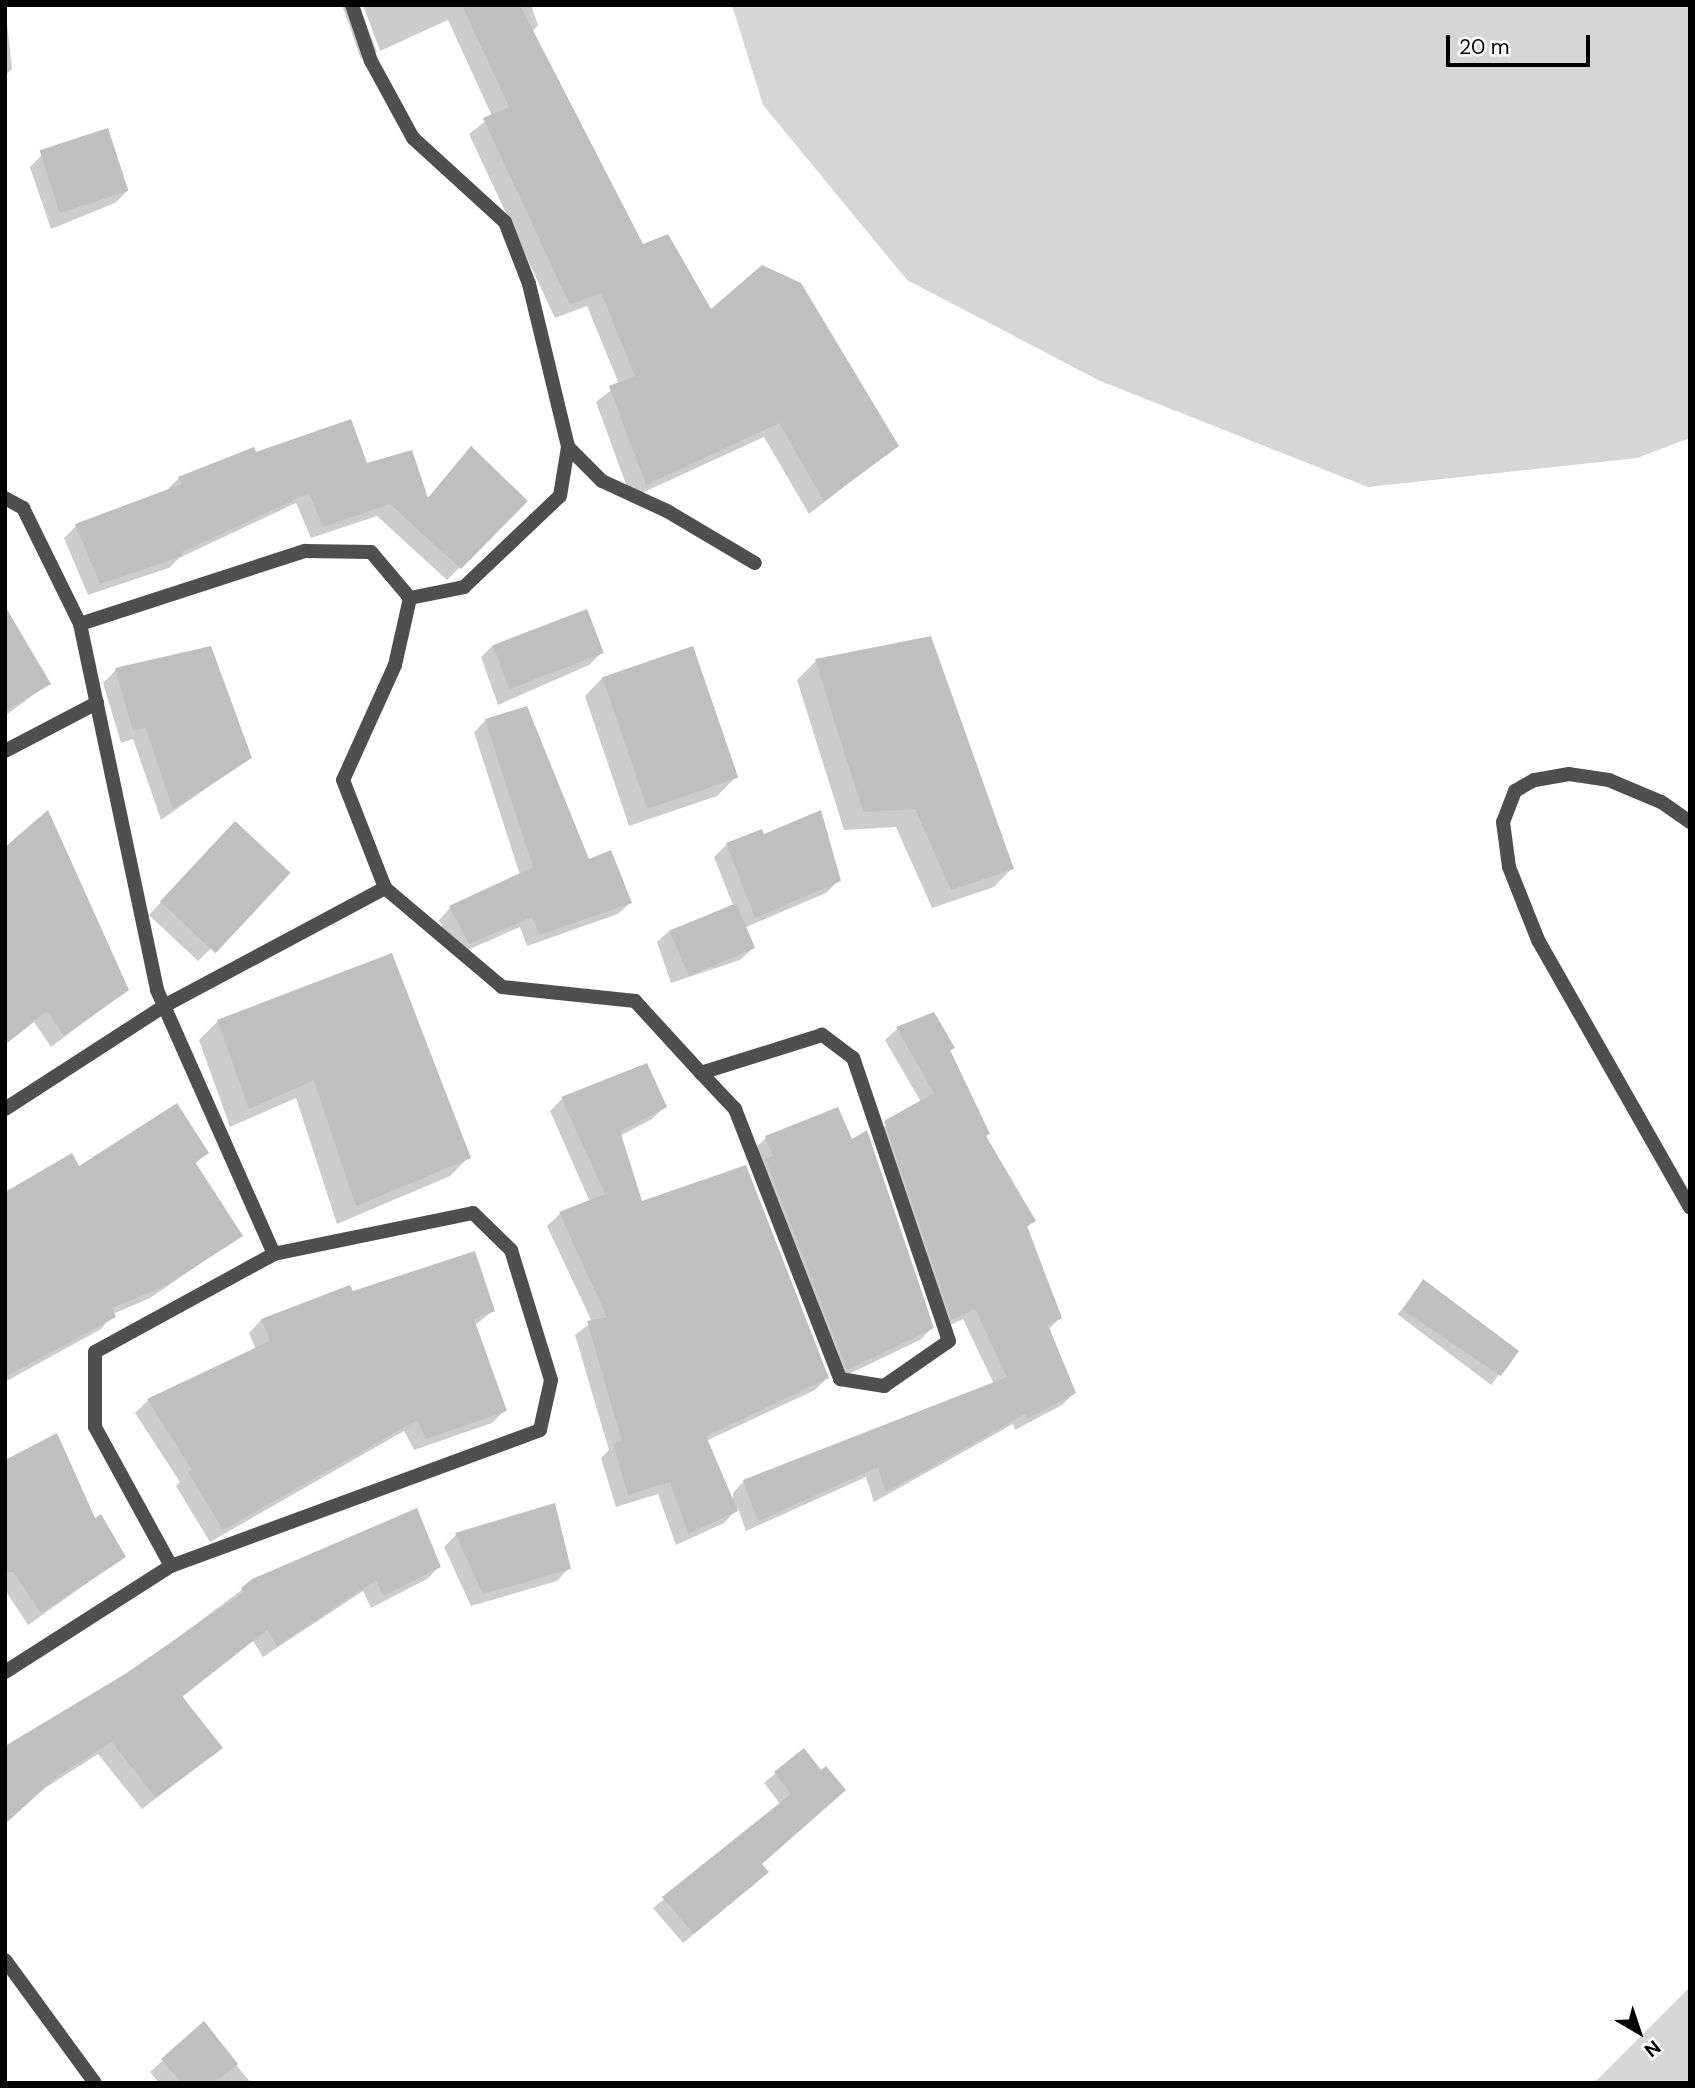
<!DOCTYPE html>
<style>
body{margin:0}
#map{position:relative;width:1695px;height:2088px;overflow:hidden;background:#fff;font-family:"DM Sans",sans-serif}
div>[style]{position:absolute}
.green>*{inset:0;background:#d6d6d6}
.shadow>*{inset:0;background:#0003;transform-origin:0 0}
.building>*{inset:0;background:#bfbfbf;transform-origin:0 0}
.service>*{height:14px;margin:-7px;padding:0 7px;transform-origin:7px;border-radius:7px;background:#4f4f4f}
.tertiary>*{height:14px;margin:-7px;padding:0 7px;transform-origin:7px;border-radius:7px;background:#4f4f4f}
span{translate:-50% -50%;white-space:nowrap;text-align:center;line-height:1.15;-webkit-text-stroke:5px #fff;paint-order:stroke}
.frame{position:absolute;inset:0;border:7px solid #000;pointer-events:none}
.north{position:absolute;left:1604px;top:1997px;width:70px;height:70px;-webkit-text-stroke:5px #fff;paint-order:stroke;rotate:141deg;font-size:19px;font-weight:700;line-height:28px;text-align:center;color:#000}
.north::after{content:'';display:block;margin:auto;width:24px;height:32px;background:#000;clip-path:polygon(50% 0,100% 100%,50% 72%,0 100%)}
.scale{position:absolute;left:1446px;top:35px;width:144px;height:32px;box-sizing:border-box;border:4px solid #000;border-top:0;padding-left:9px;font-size:21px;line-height:24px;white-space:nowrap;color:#000;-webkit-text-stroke:5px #fff;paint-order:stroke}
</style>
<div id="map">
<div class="green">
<div style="clip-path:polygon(732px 5px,1690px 5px,1690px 438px,1637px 458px,1368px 487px,1098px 380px,907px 280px,763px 105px)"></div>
<div style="clip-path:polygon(1690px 1987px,1690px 2083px,1594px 2083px)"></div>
</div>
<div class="shadow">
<div style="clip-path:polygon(5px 5px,12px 69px,5px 76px)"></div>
<div style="clip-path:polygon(342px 5px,359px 5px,377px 52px,361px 59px)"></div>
<div style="clip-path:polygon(363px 5px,531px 5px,538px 25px,532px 32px,642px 246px,711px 312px,897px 446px,809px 514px,764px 437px,631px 498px,596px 402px,619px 384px,587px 306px,555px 318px,469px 134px,492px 116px,448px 20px,380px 51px)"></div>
<div style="clip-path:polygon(42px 155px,127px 191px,115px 203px,51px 229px,30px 167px)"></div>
<div style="clip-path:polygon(255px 454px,366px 465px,427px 499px,459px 461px,526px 501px,447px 580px,377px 516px,311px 538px,296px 503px,179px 558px,169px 568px,88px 595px,64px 538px,76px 526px,167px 490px,179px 478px)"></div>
<div style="clip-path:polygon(5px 610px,49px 683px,5px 716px)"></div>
<div style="clip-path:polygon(493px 645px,602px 652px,589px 665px,498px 705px,481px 657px)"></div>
<div style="clip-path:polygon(816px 661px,1012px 868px,994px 887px,932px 908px,896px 827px,844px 830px,797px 680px)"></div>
<div style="clip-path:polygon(116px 670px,250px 758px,161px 820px,133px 739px,121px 743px,103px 683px)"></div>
<div style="clip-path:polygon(603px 677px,736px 777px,717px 796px,629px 826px,585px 696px)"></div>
<div style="clip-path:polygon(486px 720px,588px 861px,630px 903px,618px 914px,527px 946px,520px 927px,456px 955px,439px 920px,450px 908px,520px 875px,474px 732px)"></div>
<div style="clip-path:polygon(222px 836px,289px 873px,198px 961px,149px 915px)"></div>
<div style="clip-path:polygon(763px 836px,839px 880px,826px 893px,744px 928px,753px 948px,740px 960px,671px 983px,657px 942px,670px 930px,733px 905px,714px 857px,727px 844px)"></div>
<div style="clip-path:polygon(5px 849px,127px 990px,51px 1047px,34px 1022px,5px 1045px)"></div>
<div style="clip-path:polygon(933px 1014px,953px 1048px,949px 1052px,985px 1137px,1034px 1221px,1026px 1228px,1060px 1318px,1048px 1330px,1074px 1393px,1062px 1405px,1015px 1430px,1013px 1424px,874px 1502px,866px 1477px,746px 1531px,738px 1508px,724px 1523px,676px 1545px,658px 1494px,616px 1507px,601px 1458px,609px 1450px,575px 1335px,592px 1322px,547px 1226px,560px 1214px,590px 1202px,550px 1111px,562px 1099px,665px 1107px,652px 1119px,620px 1136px,641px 1203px,827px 1378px,815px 1390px,706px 1441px,733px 1503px,733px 1493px,744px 1481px,994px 1384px,963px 1319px,940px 1330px,874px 1134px,921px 1102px,885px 1040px,897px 1029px)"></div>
<div style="clip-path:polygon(218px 1021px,468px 1158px,450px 1176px,337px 1224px,296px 1098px,230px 1127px,199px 1040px)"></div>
<div style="clip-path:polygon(837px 1110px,932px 1328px,920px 1340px,834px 1381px,753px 1150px,766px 1138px)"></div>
<div style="clip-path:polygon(207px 1153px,194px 1165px,241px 1236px,150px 1298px,113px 1314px,101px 1329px,5px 1382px,5px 1194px,79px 1169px)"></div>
<div style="left:1423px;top:1281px;width:117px;height:42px;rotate:37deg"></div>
<div style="clip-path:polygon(349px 1287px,353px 1293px,493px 1311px,475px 1325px,505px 1410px,492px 1423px,414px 1450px,404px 1431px,210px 1542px,176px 1486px,180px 1482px,135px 1413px,148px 1400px,256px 1350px,249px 1333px,261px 1320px)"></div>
<div style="clip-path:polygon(5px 1462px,94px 1520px,124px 1557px,28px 1625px,5px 1590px)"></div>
<div style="clip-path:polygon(456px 1535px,569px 1568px,557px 1581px,471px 1606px,444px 1547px)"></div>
<div style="clip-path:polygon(439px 1567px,427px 1579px,371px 1608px,363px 1591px,263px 1657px,253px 1641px,181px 1698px,220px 1748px,142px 1809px,98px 1754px,45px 1788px,126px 1676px,243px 1589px)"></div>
<div style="clip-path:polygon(804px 1750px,821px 1773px,761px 1865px,756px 1882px,683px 1943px,653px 1908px,781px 1805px,764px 1783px)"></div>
<div style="clip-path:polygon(203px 2024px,251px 2083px,159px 2083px,150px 2072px)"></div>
</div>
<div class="building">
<div style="clip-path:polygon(462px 5px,520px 5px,643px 244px,668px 234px,711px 309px,762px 265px,801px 283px,899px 446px,824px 501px,779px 423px,646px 485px,609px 386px,635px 376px,601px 293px,570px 305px,483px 118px,509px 107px)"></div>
<div style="left:108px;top:128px;width:66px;height:72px;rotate:72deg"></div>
<div style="clip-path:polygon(351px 419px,367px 463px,412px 450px,428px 498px,471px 446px,528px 501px,461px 569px,390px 504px,323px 527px,309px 493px,182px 552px,183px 556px,100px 584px,75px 524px,182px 484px,178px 477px,254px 447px,256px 452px)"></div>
<div style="clip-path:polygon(5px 606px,51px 684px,5px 711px)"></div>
<div style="left:587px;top:609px;width:47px;height:101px;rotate:69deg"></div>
<div style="clip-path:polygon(931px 636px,1014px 869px,951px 890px,915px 809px,863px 812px,815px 659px)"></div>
<div style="clip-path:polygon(211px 646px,252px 758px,173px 809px,146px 728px,133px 731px,115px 668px)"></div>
<div style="left:693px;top:646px;width:139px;height:96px;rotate:71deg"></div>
<div style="clip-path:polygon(527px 706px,589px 859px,611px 850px,632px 903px,539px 935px,532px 917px,469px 944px,449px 906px,533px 867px,485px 719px)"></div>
<div style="clip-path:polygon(48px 810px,129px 990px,64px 1036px,47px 1011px,5px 1044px,5px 847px)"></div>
<div style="clip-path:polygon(821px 810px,841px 881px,755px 918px,726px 843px,762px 829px,764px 834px)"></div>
<div style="left:235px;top:821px;width:76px;height:110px;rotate:43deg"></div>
<div style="left:736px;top:903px;width:49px;height:72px;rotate:67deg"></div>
<div style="clip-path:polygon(392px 953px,471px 1158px,356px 1206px,314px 1080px,249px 1109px,217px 1020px)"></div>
<div style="clip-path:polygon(934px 1012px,955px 1048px,950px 1050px,990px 1134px,986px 1136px,1036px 1221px,1027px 1226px,1062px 1318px,1048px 1325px,1076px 1393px,1027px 1419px,1025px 1414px,886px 1492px,878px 1467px,758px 1521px,743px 1480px,1007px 1377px,975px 1309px,952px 1320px,884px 1121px,934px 1093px,896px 1027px)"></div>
<div style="clip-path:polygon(647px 1063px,667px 1107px,620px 1131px,642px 1201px,746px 1165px,829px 1378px,706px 1436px,738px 1511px,688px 1534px,670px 1482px,628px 1495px,613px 1444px,622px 1441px,587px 1321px,607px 1317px,559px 1212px,605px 1194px,561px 1097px)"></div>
<div style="clip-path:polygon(177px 1103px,209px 1153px,195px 1162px,243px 1236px,165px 1286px,112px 1308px,116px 1317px,5px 1377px,5px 1192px,72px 1153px,79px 1166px)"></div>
<div style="clip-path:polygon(838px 1107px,852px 1139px,867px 1130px,934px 1328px,847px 1370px,765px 1158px,773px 1156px,765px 1136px)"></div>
<div style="clip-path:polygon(475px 1251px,495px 1311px,474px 1319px,507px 1411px,426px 1439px,417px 1420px,223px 1530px,188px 1472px,192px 1470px,147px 1399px,270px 1341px,261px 1319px,350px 1285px,353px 1291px)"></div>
<div style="clip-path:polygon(1423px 1279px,1519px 1351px,1501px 1376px,1403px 1310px)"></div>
<div style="clip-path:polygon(57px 1433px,95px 1518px,101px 1514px,126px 1557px,41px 1613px,13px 1572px,5px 1572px,5px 1460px)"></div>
<div style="clip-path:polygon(555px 1503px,571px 1569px,483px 1594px,455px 1533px)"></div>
<div style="clip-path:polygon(417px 1508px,441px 1567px,383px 1596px,376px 1580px,277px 1646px,267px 1630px,182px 1696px,223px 1748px,156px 1798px,112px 1742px,59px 1775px,5px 1824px,5px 1746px,125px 1674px,244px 1592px,241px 1588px,252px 1579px)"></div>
<div style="clip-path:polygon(804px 1748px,821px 1770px,826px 1766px,846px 1790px,762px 1864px,769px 1872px,694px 1934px,662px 1897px,791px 1794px,774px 1772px)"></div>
<div style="clip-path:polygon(204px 2021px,238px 2064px,214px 2083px,181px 2083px,161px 2059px)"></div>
</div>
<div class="service">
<div style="left:352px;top:5px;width:59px;rotate:71.3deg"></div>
<div style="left:371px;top:61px;width:88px;rotate:61.4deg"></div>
<div style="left:413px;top:138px;width:125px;rotate:42.4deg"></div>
<div style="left:505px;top:222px;width:66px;rotate:68.8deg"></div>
<div style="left:529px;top:284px;width:168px;rotate:76.5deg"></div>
<div style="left:568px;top:447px;width:48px;rotate:45deg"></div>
<div style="left:602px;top:481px;width:72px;rotate:24.8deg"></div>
<div style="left:667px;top:511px;width:102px;rotate:30.6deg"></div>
<div style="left:5px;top:498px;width:21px;rotate:29deg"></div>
<div style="left:23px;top:508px;width:129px;rotate:63.8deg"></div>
<div style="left:80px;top:624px;width:374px;rotate:78.1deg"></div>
<div style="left:157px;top:990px;width:289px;rotate:66.1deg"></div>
<div style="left:410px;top:598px;width:55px;rotate:-11.5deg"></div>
<div style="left:464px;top:587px;width:132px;rotate:-43.5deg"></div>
<div style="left:560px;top:496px;width:50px;rotate:-80.7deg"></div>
<div style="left:80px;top:624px;width:237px;rotate:-18deg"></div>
<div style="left:305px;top:551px;width:66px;rotate:0.9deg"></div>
<div style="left:371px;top:552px;width:60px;rotate:49.7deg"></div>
<div style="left:410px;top:598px;width:69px;rotate:102.6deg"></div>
<div style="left:395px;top:665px;width:126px;rotate:114.3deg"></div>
<div style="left:343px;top:780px;width:116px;rotate:68.7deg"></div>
<div style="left:385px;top:888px;width:153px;rotate:40.2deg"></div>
<div style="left:502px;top:987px;width:134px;rotate:6deg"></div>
<div style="left:635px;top:1001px;width:98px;rotate:47.5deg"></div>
<div style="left:701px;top:1073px;width:50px;rotate:46.6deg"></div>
<div style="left:735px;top:1109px;width:290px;rotate:68.7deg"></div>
<div style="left:840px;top:1379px;width:45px;rotate:9deg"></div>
<div style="left:884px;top:1386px;width:79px;rotate:-34.7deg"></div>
<div style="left:949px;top:1341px;width:299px;rotate:-108.7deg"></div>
<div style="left:853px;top:1058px;width:39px;rotate:-143deg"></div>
<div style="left:822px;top:1035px;width:127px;rotate:162.6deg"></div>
<div style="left:5px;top:751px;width:104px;rotate:-27.6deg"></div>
<div style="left:5px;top:1109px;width:189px;rotate:-32.9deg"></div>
<div style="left:164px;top:1006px;width:251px;rotate:-28.1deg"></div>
<div style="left:5px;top:1672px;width:197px;rotate:-32.6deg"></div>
<div style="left:171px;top:1566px;width:393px;rotate:-20.2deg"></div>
<div style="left:540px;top:1430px;width:51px;rotate:-77.6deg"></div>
<div style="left:551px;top:1380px;width:136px;rotate:-107.1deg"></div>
<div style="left:511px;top:1250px;width:53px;rotate:-135.8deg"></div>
<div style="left:473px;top:1213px;width:203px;rotate:168.4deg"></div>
<div style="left:274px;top:1254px;width:204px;rotate:151.3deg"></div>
<div style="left:95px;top:1352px;width:75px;rotate:90deg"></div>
<div style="left:95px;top:1427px;width:158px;rotate:61.3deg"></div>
</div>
<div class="tertiary">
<div style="left:1690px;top:822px;width:35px;rotate:-145deg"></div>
<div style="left:1661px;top:802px;width:56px;rotate:-157.1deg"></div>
<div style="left:1609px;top:780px;width:40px;rotate:-171.5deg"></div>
<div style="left:1569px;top:774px;width:36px;rotate:170deg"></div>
<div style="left:1534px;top:780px;width:22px;rotate:150deg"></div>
<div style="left:1515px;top:791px;width:33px;rotate:111deg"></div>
<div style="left:1503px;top:822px;width:45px;rotate:82.4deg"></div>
<div style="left:1509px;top:867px;width:79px;rotate:68.3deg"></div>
<div style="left:1538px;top:940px;width:308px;rotate:60.4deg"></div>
<div style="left:5px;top:1960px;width:152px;rotate:53.8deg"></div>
</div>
<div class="frame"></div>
<div class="north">N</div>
<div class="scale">20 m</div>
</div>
